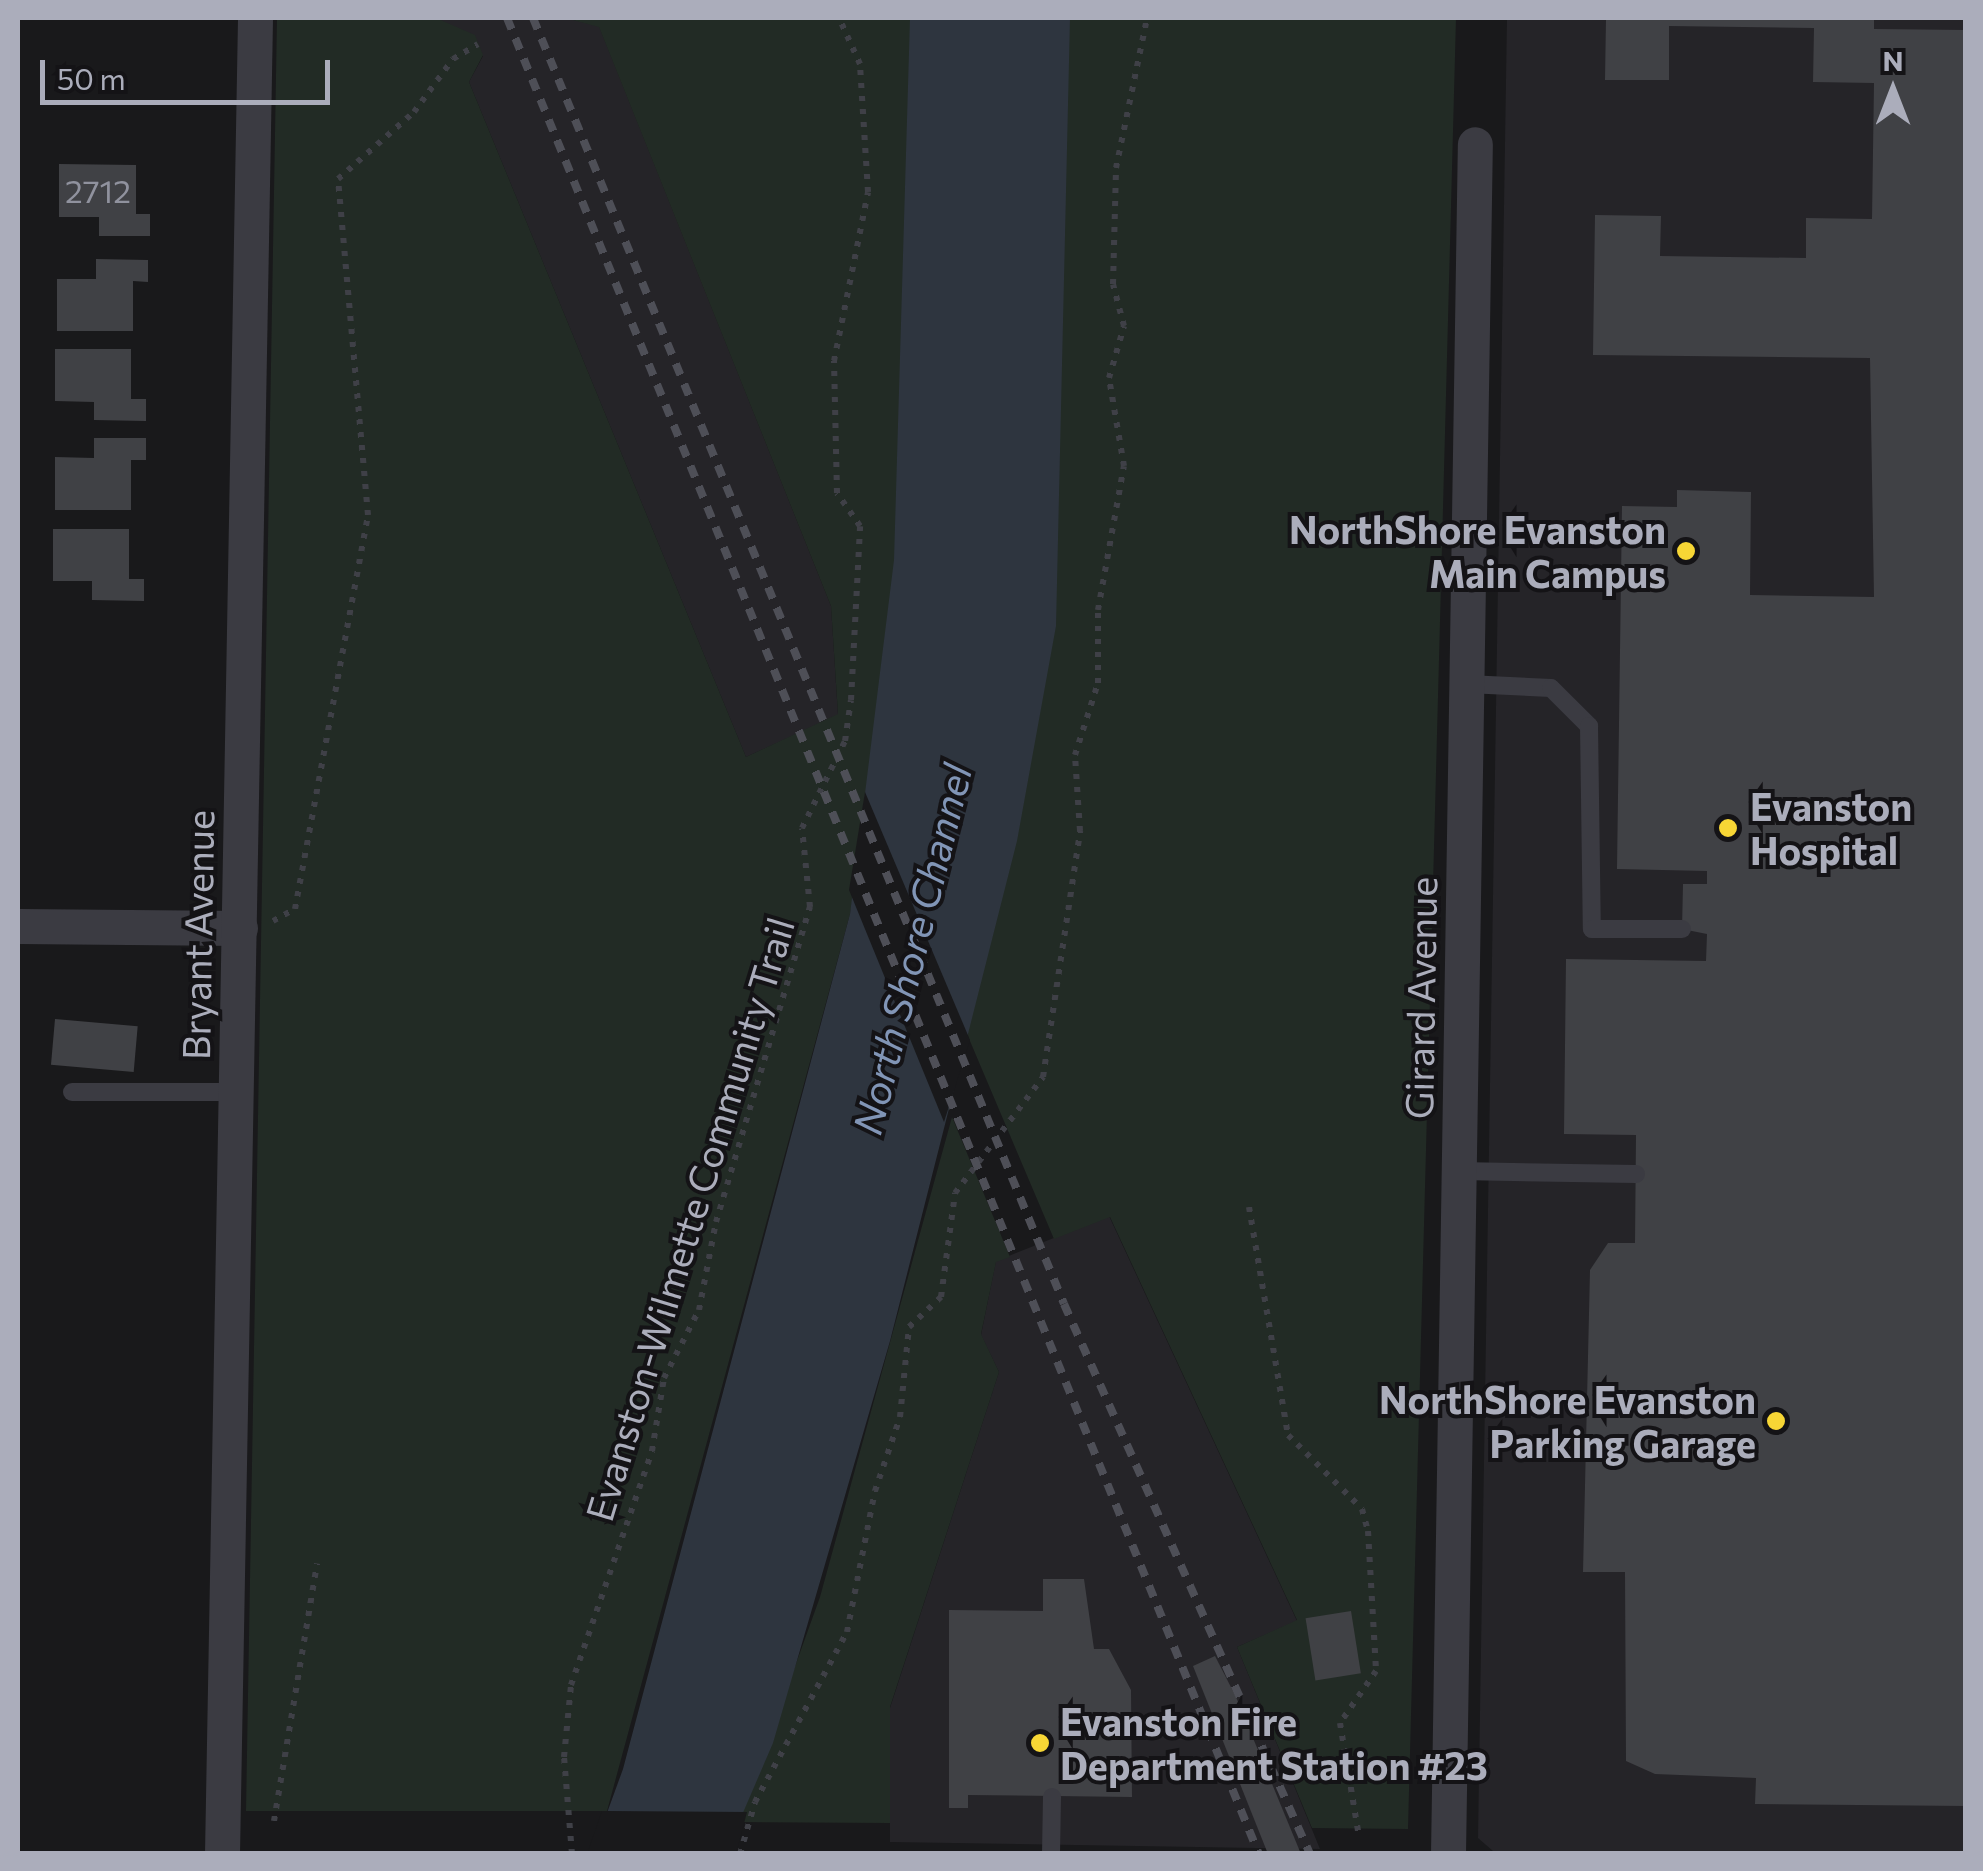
<!DOCTYPE html>
<style>
body{margin:0}
#map{position:relative;width:1983px;height:1871px;overflow:hidden;background:#19191b;font-family:Commissioner,sans-serif}
div>[style]{position:absolute}
.built>*{inset:0;background:#252428}
.green>*{inset:0;background:#222b25}
.water>*{inset:0;background:#2e353f}
.pier>*{inset:0;background:#19191b}
.building>*{inset:0;background:#404145;transform-origin:0 0}
.path>*{height:6px;margin-top:-3px;transform-origin:0;background:repeating-linear-gradient(90deg,#3f4047 0 5px,transparent 0 13px)}
.lane>*{height:18px;margin:-9px;padding:0 9px;transform-origin:9px;border-radius:9px;background:#3b3b42}
.street>*{height:35px;margin:-17.5px;padding:0 17.5px;transform-origin:17.5px;border-radius:17.5px;background:#3b3b42}
.rail>*{height:8px;margin-top:-4px;transform-origin:0;background:repeating-linear-gradient(90deg,#4e4f57 0 12px,transparent 0 22px)}
.dots>*{width:28px;height:28px;translate:-50% -50%;box-sizing:border-box;border:5px solid #141316;border-radius:50%}
span{translate:-50% -50%;white-space:nowrap;text-align:center;line-height:1.15;-webkit-text-stroke:8px #141316;paint-order:stroke}
.number-label{font-size:32px;color:#90929e}
.number-label span{-webkit-text-stroke-width:0}
.poi-label{font-size:38px;color:#abadbb;font-weight:700}
.right{translate:-100% -50%;text-align:right}
.left{translate:0 -50%;text-align:left}
.street-label{font-size:38px;color:#abadbb}
.water-label{font-size:40px;color:#8195b6;font-style:italic}
.frame{position:absolute;inset:0;border:20px solid #abadbb;pointer-events:none}
.north{position:absolute;left:1843px;top:40px;width:100px;height:100px;-webkit-text-stroke:8px #141316;paint-order:stroke;rotate:0deg;font-size:28px;font-weight:700;line-height:40px;text-align:center;color:#abadbb}
.north::after{content:'';display:block;margin:auto;width:35px;height:45px;background:#abadbb;clip-path:polygon(50% 0,100% 100%,50% 72%,0 100%)}
.scale{position:absolute;left:40px;top:60px;width:290px;height:45px;box-sizing:border-box;border:5px solid #abadbb;border-top:0;padding-left:12px;font-size:30px;line-height:35px;white-space:nowrap;color:#abadbb;-webkit-text-stroke:8px #141316;paint-order:stroke}
</style>
<div id="map">
<div class="built">
<div style="clip-path:polygon(436px 18px,565px 18px,599px 26px,831px 606px,838px 715px,746px 757px,469px 82px,483px 56px)"></div>
<div style="clip-path:polygon(1507px 18px,1965px 18px,1965px 1853px,1493px 1851px,1478px 1838px)"></div>
<div style="clip-path:polygon(1109px 1216px,1297px 1621px,1237px 1647px,1320px 1849px,890px 1842px,890px 1708px,999px 1372px,981px 1335px,996px 1261px)"></div>
</div>
<div class="green">
<div style="clip-path:polygon(277px 18px,436px 18px,475px 35px,483px 55px,469px 82px,746px 757px,838px 714px,831px 606px,599px 27px,565px 18px,1456px 18px,1408px 1829px,1312px 1828px,1237px 1647px,1297px 1620px,1110px 1217px,1054px 1239px,869px 803px,850px 914px,607px 1811px,246px 1811px)"></div>
<div style="clip-path:polygon(952px 1117px,1010px 1257px,996px 1262px,981px 1334px,999px 1372px,890px 1707px,890px 1823px,739px 1822px,820px 1597px)"></div>
</div>
<div class="water">
<div style="clip-path:polygon(910px 18px,1070px 18px,1056px 626px,1017px 841px,890px 1341px,773px 1743px,739px 1822px,592px 1854px,623px 1769px,850px 914px,894px 560px)"></div>
</div>
<div class="pier">
<div style="clip-path:polygon(865px 792px,970px 1040px,944px 1122px,849px 890px)"></div>
<div style="clip-path:polygon(602px 1811px,607px 1811px,747px 1812px,736px 1854px,587px 1854px)"></div>
</div>
<div class="building">
<div style="clip-path:polygon(1606px 18px,1874px 18px,1874px 29px,1966px 30px,1966px 1806px,1755px 1804px,1756px 1778px,1655px 1774px,1626px 1761px,1625px 1572px,1583px 1572px,1590px 1270px,1608px 1243px,1635px 1243px,1636px 1135px,1564px 1134px,1566px 959px,1706px 961px,1707px 934px,1682px 929px,1683px 884px,1707px 884px,1707px 871px,1617px 869px,1622px 506px,1677px 507px,1677px 490px,1751px 492px,1750px 595px,1874px 597px,1870px 358px,1593px 355px,1595px 215px,1661px 216px,1660px 256px,1806px 258px,1806px 218px,1872px 219px,1874px 83px,1813px 82px,1814px 28px,1669px 26px,1669px 80px,1605px 80px)"></div>
<div style="clip-path:polygon(59px 164px,136px 165px,136px 214px,150px 214px,150px 236px,99px 236px,99px 217px,59px 217px)"></div>
<div style="clip-path:polygon(96px 259px,148px 260px,148px 282px,133px 281px,133px 331px,57px 331px,57px 279px,96px 279px)"></div>
<div style="clip-path:polygon(55px 349px,131px 349px,131px 399px,146px 399px,146px 421px,94px 420px,94px 402px,55px 401px)"></div>
<div style="clip-path:polygon(94px 438px,146px 438px,146px 460px,131px 460px,131px 510px,55px 510px,55px 457px,94px 458px)"></div>
<div style="clip-path:polygon(53px 529px,129px 529px,129px 579px,144px 579px,144px 601px,92px 600px,92px 581px,53px 581px)"></div>
<div style="left:55px;top:1019px;width:83px;height:46px;rotate:5deg"></div>
<div style="clip-path:polygon(1043px 1579px,1084px 1579px,1094px 1649px,1109px 1649px,1131px 1690px,1132px 1797px,968px 1795px,968px 1808px,949px 1808px,949px 1610px,1043px 1611px)"></div>
<div style="left:1351px;top:1611px;width:63px;height:46px;rotate:81deg"></div>
<div style="clip-path:polygon(1215px 1656px,1236px 1697px,1301px 1854px,1268px 1854px,1193px 1666px)"></div>
</div>
<div class="path">
<div style="left:273px;top:921px;width:25px;rotate:-29deg"></div>
<div style="left:295px;top:909px;width:401px;rotate:-79.5deg"></div>
<div style="left:368px;top:515px;width:337px;rotate:-95.1deg"></div>
<div style="left:338px;top:179px;width:101px;rotate:-41.4deg"></div>
<div style="left:414px;top:112px;width:66px;rotate:-53.7deg"></div>
<div style="left:453px;top:59px;width:29px;rotate:-31deg"></div>
<div style="left:1249px;top:1207px;width:231px;rotate:80.3deg"></div>
<div style="left:1288px;top:1435px;width:105px;rotate:45deg"></div>
<div style="left:1362px;top:1509px;width:23px;rotate:75deg"></div>
<div style="left:1368px;top:1531px;width:140px;rotate:86.7deg"></div>
<div style="left:1376px;top:1671px;width:63px;rotate:124.7deg"></div>
<div style="left:1340px;top:1723px;width:116px;rotate:80.5deg"></div>
<div style="left:274px;top:1821px;width:261px;rotate:-80.5deg"></div>
<div style="left:572px;top:1854px;width:97px;rotate:-94.7deg"></div>
<div style="left:564px;top:1757px;width:72px;rotate:-84.4deg"></div>
<div style="left:571px;top:1685px;width:248px;rotate:-70.9deg"></div>
<div style="left:652px;top:1451px;width:74px;rotate:-80.7deg"></div>
<div style="left:664px;top:1378px;width:76px;rotate:-62.8deg"></div>
<div style="left:699px;top:1310px;width:90px;rotate:-79.1deg"></div>
<div style="left:716px;top:1222px;width:329px;rotate:-73.4deg"></div>
<div style="left:810px;top:907px;width:79px;rotate:-95.8deg"></div>
<div style="left:802px;top:828px;width:97px;rotate:-63.7deg"></div>
<div style="left:845px;top:741px;width:41px;rotate:-81.7deg"></div>
<div style="left:851px;top:700px;width:174px;rotate:-87deg"></div>
<div style="left:860px;top:526px;width:40px;rotate:-124.9deg"></div>
<div style="left:837px;top:493px;width:132px;rotate:-91.3deg"></div>
<div style="left:834px;top:361px;width:172px;rotate:-78.6deg"></div>
<div style="left:868px;top:192px;width:128px;rotate:-93.6deg"></div>
<div style="left:860px;top:64px;width:51px;rotate:-114.5deg"></div>
<div style="left:740px;top:1854px;width:54px;rotate:-73.9deg"></div>
<div style="left:755px;top:1802px;width:193px;rotate:-61.6deg"></div>
<div style="left:847px;top:1632px;width:144px;rotate:-78.8deg"></div>
<div style="left:875px;top:1491px;width:78px;rotate:-71.3deg"></div>
<div style="left:900px;top:1417px;width:90px;rotate:-84.3deg"></div>
<div style="left:909px;top:1327px;width:44px;rotate:-43.2deg"></div>
<div style="left:941px;top:1297px;width:105px;rotate:-82.3deg"></div>
<div style="left:955px;top:1193px;width:146px;rotate:-52.8deg"></div>
<div style="left:1043px;top:1077px;width:249px;rotate:-81.4deg"></div>
<div style="left:1080px;top:831px;width:76px;rotate:-93.8deg"></div>
<div style="left:1075px;top:755px;width:76px;rotate:-72.3deg"></div>
<div style="left:1098px;top:683px;width:73px;rotate:-90deg"></div>
<div style="left:1098px;top:610px;width:146px;rotate:-79.8deg"></div>
<div style="left:1124px;top:466px;width:89px;rotate:-99.7deg"></div>
<div style="left:1109px;top:378px;width:54px;rotate:-73.9deg"></div>
<div style="left:1124px;top:326px;width:43px;rotate:-104.7deg"></div>
<div style="left:1113px;top:284px;width:116px;rotate:-88.5deg"></div>
<div style="left:1116px;top:168px;width:153px;rotate:-78.3deg"></div>
</div>
<div class="lane">
<div style="left:1467px;top:684px;width:84px;rotate:2.7deg"></div>
<div style="left:1551px;top:688px;width:54px;rotate:45deg"></div>
<div style="left:1589px;top:726px;width:203px;rotate:89.2deg"></div>
<div style="left:1592px;top:929px;width:90px"></div>
<div style="left:72px;top:1092px;width:164px"></div>
<div style="left:1459px;top:1171px;width:177px;rotate:1deg"></div>
<div style="left:1051px;top:1854px;width:57px;rotate:-89deg"></div>
</div>
<div class="street">
<div style="left:18px;top:926px;width:222px;rotate:0.5deg"></div>
<div style="left:222px;top:1854px;width:1836px;rotate:-88.97deg"></div>
<div style="left:1448px;top:1854px;width:1710px;rotate:-89.1deg"></div>
</div>
<div class="rail">
<div style="left:507px;top:18px;width:1984px;rotate:67.73deg"></div>
<div style="left:533px;top:18px;width:1391px;rotate:67.56deg"></div>
<div style="left:1064px;top:1304px;width:603px;rotate:65.9deg"></div>
</div>
<div class="dots">
<div style="left:1686px;top:551px;background:#f7d635"></div>
<div style="left:1728px;top:828px;background:#f7d635"></div>
<div style="left:1776px;top:1421px;background:#f7d635"></div>
<div style="left:1040px;top:1743px;background:#f7d635"></div>
</div>
<div class="number-label">
<span style="left:98px;top:190px">2712</span>
</div>
<div class="poi-label">
<span class="right" style="left:1666px;top:551px">NorthShore Evanston<br>Main Campus</span>
<span class="left" style="left:1750px;top:828px">Evanston<br>Hospital</span>
<span class="right" style="left:1756px;top:1421px">NorthShore Evanston<br>Parking Garage</span>
<span class="left" style="left:1060px;top:1743px">Evanston Fire<br>Department Station #23</span>
</div>
<div class="street-label">
<span style="left:197px;top:935px;rotate:-89deg">Bryant Avenue</span>
<span style="left:1420px;top:998px;rotate:-89deg">Girard Avenue</span>
<span style="left:689px;top:1219px;rotate:-73deg">Evanston-Wilmette Community Trail</span>
</div>
<div class="water-label">
<span style="left:911px;top:949px;rotate:-76deg">North Shore Channel</span>
</div>
<div class="frame"></div>
<div class="north">N</div>
<div class="scale">50 m</div>
</div>
